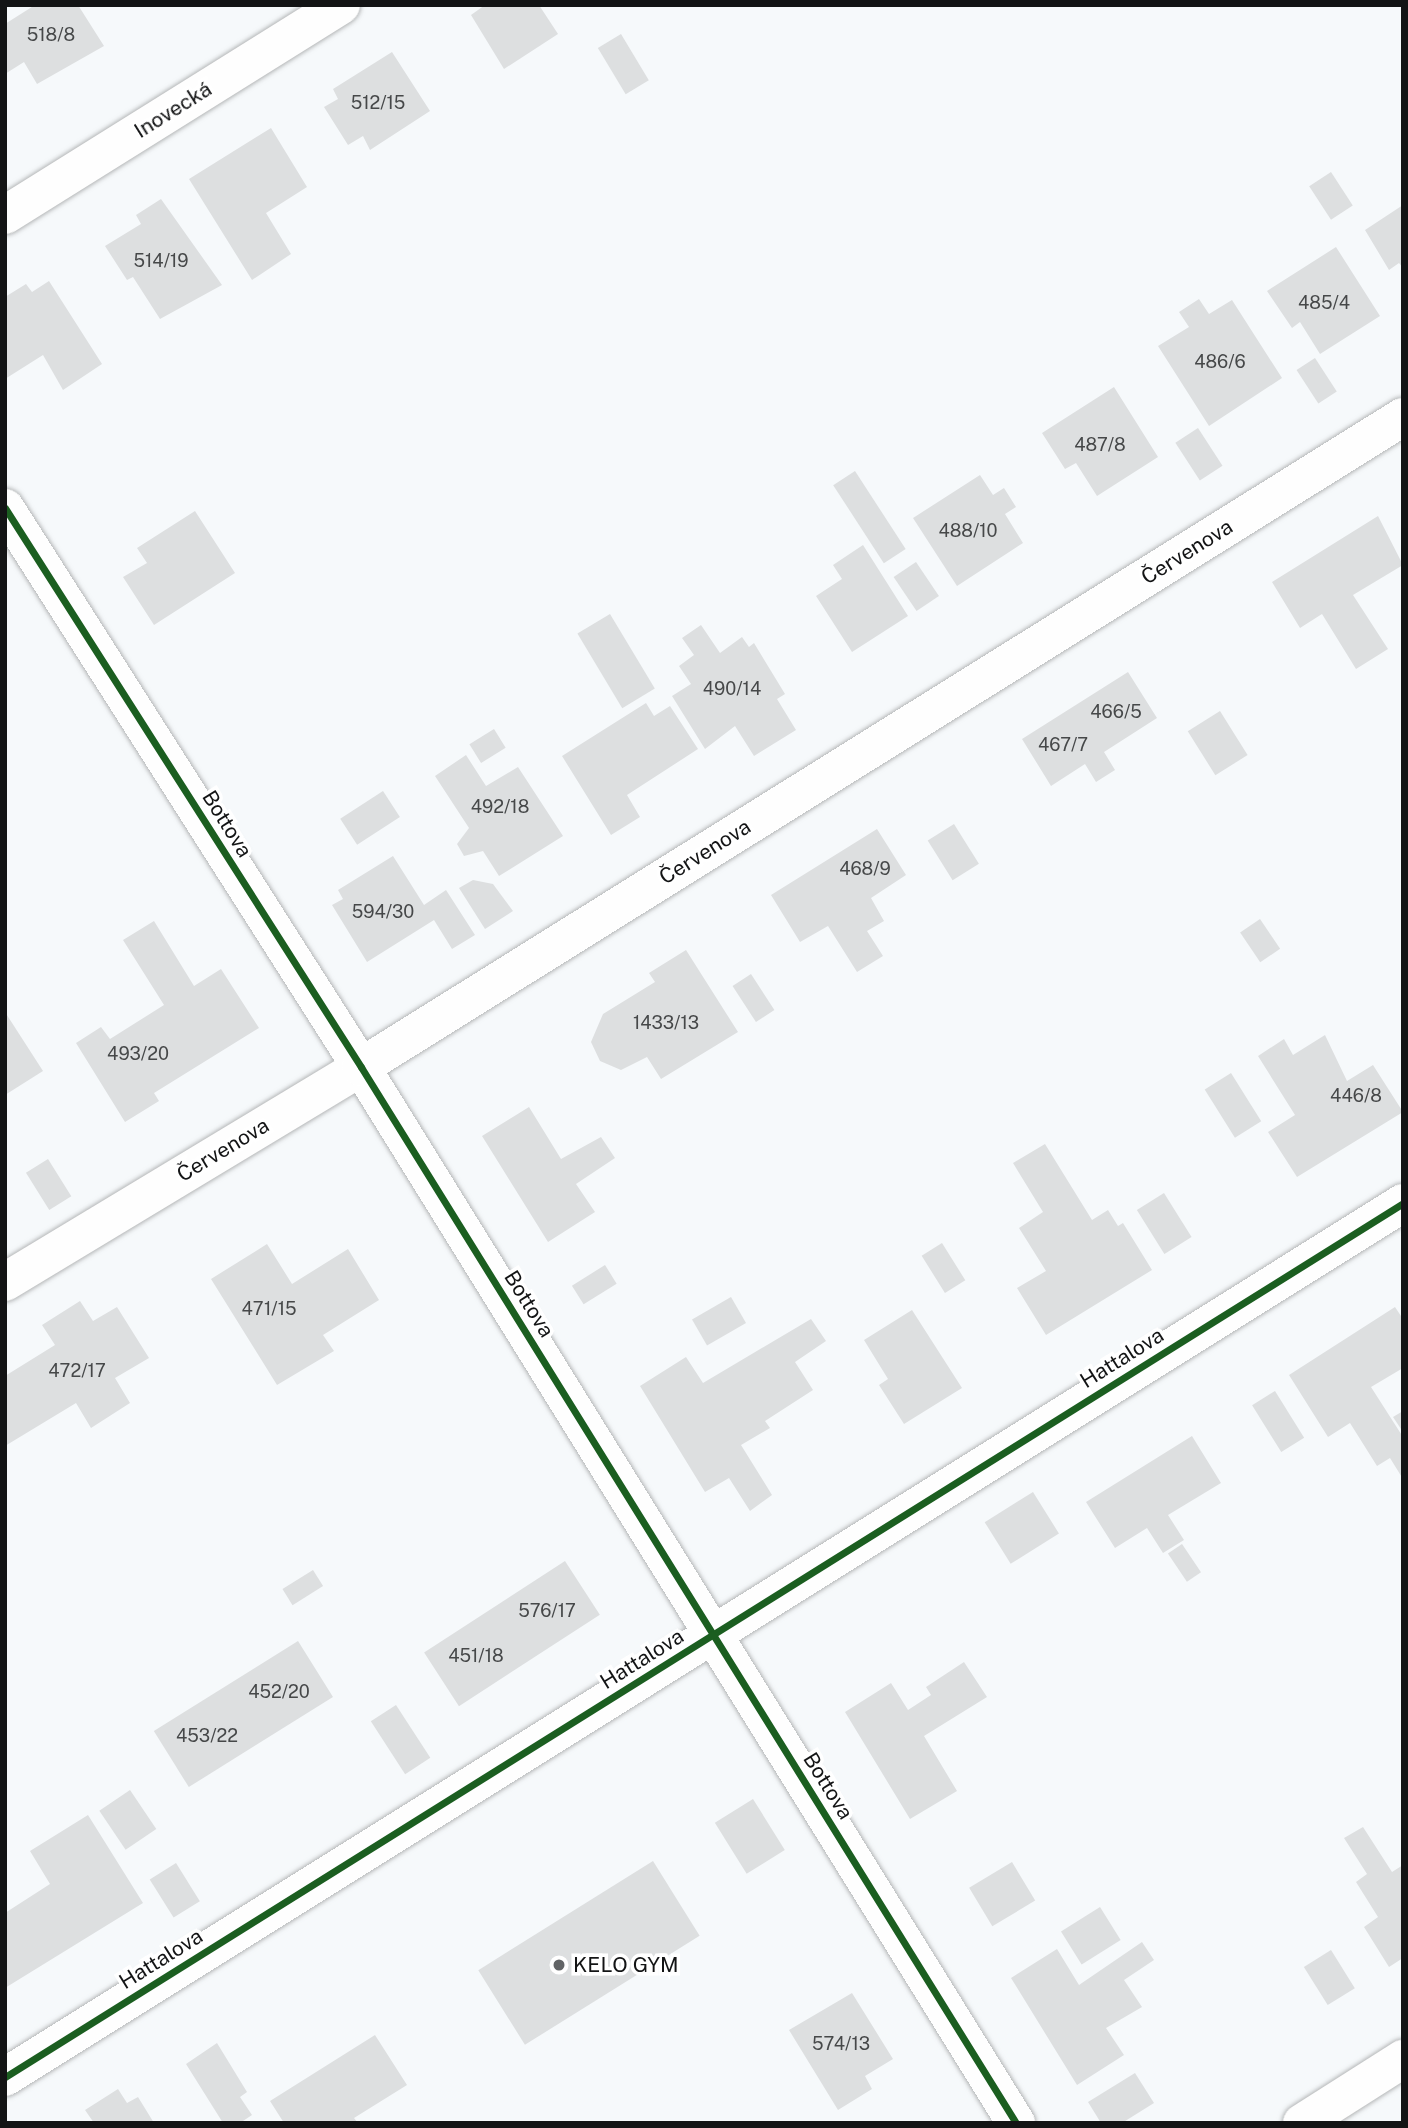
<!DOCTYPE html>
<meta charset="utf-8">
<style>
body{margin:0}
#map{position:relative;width:1408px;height:2128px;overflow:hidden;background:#f6f9fb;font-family:"Public Sans",sans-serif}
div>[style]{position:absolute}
.building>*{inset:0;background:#dddfe0;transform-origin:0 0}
.roads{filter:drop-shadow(0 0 2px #b5b7b8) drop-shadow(0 0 2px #b5b7b8)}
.minor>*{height:38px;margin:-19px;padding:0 19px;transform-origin:19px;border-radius:19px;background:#fefefe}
.tertiary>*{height:38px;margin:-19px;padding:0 19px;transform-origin:19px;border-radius:19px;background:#fefefe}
.cycleway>*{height:7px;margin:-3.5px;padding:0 3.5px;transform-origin:3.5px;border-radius:3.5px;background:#1b5e20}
.dots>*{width:19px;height:19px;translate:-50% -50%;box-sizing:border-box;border:4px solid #fff;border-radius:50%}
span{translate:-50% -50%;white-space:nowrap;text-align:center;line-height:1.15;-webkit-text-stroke:7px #fff;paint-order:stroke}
.number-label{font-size:18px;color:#464849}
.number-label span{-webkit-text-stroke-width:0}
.street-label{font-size:21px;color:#131415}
.poi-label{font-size:21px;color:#131415}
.left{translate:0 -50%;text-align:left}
.frame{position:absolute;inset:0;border:7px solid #131415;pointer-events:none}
</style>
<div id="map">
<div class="building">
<div style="clip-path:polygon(35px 5px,78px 5px,104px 46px,37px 84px,24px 62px,5px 74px,5px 24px)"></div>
<div style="clip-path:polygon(485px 5px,539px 5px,558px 34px,504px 69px,471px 15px)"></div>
<div style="left:621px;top:34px;width:54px;height:27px;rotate:59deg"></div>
<div style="clip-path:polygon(392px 52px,430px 111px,370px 150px,363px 136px,348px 145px,324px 107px,338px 99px,333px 89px)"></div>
<div style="clip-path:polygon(271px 128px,307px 187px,266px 213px,291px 254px,252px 280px,189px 179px)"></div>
<div style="left:1331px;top:172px;width:40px;height:26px;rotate:57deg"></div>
<div style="clip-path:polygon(161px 199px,222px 285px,160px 319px,133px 277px,127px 280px,105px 246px,141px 224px,136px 215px)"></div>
<div style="clip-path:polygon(1403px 205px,1403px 268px,1399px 263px,1389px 270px,1365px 230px)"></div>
<div style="clip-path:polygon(1336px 247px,1380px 316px,1320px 354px,1300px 322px,1292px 328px,1267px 291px)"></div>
<div style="clip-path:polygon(49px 281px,102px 364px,63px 390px,43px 355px,5px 379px,5px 297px,26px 284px,32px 292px)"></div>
<div style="clip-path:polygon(1199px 299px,1209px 314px,1232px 300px,1282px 378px,1209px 426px,1158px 346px,1189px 327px,1179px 312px)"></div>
<div style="left:1315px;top:358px;width:40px;height:22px;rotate:57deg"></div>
<div style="clip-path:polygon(1114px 387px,1158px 457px,1097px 496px,1076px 463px,1065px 469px,1042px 433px)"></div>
<div style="left:1198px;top:428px;width:45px;height:27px;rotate:57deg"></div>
<div style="left:855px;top:471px;width:93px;height:26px;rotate:57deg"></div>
<div style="clip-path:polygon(980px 475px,993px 495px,1004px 488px,1016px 507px,1005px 514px,1023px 543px,957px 586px,913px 518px)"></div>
<div style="clip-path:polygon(195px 511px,235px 573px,154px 625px,123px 577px,147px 563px,137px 548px)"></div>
<div style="clip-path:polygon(1378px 516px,1403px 565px,1353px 595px,1388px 649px,1356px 669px,1322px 614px,1300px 628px,1272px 582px)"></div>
<div style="clip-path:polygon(863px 545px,908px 616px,852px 652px,816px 596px,842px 579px,833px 565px)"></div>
<div style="left:916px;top:562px;width:41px;height:27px;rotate:56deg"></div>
<div style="left:610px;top:614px;width:87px;height:38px;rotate:59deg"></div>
<div style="clip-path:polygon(701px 625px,720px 653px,742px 637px,749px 647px,754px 643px,785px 694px,777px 699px,796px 730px,754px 756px,735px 726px,705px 749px,672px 696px,691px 684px,679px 666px,694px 655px,682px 638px)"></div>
<div style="clip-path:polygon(1128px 672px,1157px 718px,1104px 752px,1115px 770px,1096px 782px,1085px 764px,1051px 786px,1022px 739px)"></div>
<div style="clip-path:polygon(646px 703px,654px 716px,670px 706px,698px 749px,627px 795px,640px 817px,611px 835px,562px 756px)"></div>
<div style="left:1220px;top:711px;width:52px;height:38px;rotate:58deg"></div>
<div style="left:494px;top:729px;width:22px;height:29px;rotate:58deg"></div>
<div style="clip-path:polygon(466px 755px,486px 786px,518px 767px,563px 836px,499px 876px,483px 851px,464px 856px,457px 844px,469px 828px,435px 776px)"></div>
<div style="left:383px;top:791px;width:31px;height:51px;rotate:57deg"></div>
<div style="left:954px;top:824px;width:47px;height:31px;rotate:58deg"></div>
<div style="clip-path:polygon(877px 829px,906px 875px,871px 898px,884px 921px,867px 931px,883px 956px,857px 972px,828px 926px,800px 942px,771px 895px)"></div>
<div style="clip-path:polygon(393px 856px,424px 905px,446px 890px,475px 935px,452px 949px,434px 920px,367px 962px,332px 905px,343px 899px,338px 890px)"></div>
<div style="clip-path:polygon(473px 880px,493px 884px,513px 911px,485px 929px,459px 888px)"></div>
<div style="left:1260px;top:919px;width:36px;height:24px;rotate:56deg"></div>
<div style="clip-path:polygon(154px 921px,194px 986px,221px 969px,259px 1028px,154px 1093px,159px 1101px,125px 1122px,76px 1043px,101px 1027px,110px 1039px,164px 1005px,123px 940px)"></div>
<div style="clip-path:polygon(686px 950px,738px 1032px,661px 1079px,647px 1057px,621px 1070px,600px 1061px,591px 1042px,603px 1014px,655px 982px,649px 973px)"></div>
<div style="left:751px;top:974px;width:43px;height:22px;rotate:57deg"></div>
<div style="clip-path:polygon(5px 1012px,43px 1071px,5px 1095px)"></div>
<div style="clip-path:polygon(1325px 1035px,1347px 1081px,1373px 1065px,1403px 1112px,1297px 1177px,1268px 1132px,1295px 1115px,1258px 1056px,1284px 1039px,1293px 1055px)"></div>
<div style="left:1231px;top:1073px;width:57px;height:31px;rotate:58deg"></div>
<div style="clip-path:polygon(529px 1107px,561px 1159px,601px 1137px,615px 1158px,576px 1184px,595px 1212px,548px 1242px,482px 1136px)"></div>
<div style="clip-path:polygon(1045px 1144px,1092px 1220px,1108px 1210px,1118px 1226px,1123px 1223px,1152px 1270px,1046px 1335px,1017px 1288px,1046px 1271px,1019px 1228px,1043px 1212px,1013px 1163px)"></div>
<div style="left:48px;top:1159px;width:44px;height:26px;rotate:58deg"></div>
<div style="left:1164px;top:1193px;width:52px;height:32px;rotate:58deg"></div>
<div style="left:942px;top:1243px;width:44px;height:24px;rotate:58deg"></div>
<div style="clip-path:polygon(267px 1244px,292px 1284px,348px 1249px,379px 1300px,323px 1335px,334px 1351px,277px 1385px,211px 1279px)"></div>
<div style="left:605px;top:1265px;width:22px;height:39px;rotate:58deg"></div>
<div style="left:731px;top:1297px;width:30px;height:45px;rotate:60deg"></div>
<div style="clip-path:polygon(80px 1301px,93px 1321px,117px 1307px,149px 1358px,115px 1378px,130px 1403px,91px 1428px,76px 1403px,5px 1446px,5px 1376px,55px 1345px,42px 1325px)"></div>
<div style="clip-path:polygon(1395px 1307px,1403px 1319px,1403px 1368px,1371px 1387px,1403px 1437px,1403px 1479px,1390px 1458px,1377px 1466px,1350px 1423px,1328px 1437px,1289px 1375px)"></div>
<div style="clip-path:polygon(912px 1310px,962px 1388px,904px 1424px,879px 1385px,888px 1379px,864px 1340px)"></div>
<div style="clip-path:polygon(811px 1319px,826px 1341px,795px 1362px,813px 1390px,765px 1421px,770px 1428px,741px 1445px,772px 1495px,750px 1511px,729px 1478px,705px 1492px,640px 1386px,686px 1357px,703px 1383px)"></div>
<div style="left:1275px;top:1391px;width:55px;height:27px;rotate:58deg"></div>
<div style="clip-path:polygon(1403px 1411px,1403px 1432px,1393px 1417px)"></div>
<div style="clip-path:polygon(1192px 1436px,1221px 1483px,1168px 1515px,1184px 1540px,1163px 1553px,1147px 1528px,1115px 1548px,1086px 1502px)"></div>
<div style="left:1033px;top:1492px;width:49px;height:57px;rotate:58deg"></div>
<div style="left:1182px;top:1544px;width:34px;height:17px;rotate:56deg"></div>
<div style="left:565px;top:1561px;width:64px;height:168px;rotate:57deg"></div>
<div style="left:313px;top:1570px;width:19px;height:36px;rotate:58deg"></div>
<div style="left:298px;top:1641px;width:66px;height:170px;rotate:58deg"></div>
<div style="clip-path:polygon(964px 1662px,987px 1697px,924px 1736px,957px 1791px,910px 1819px,845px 1712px,891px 1683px,908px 1710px,931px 1695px,926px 1687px)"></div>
<div style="left:396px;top:1705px;width:63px;height:30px;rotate:57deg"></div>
<div style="left:130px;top:1790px;width:47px;height:37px;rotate:56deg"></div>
<div style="left:753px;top:1799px;width:60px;height:45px;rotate:58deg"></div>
<div style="clip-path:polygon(88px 1815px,143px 1903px,5px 1988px,5px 1913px,50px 1884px,30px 1851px)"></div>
<div style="clip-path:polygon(1363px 1827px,1392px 1872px,1403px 1865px,1403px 1958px,1389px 1967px,1364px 1927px,1378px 1917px,1356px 1882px,1367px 1874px,1344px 1838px)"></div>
<div style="left:653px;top:1861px;width:88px;height:206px;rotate:58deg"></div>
<div style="left:1012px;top:1862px;width:45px;height:50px;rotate:59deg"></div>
<div style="left:176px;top:1863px;width:45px;height:31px;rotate:58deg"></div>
<div style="left:1100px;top:1907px;width:39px;height:46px;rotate:58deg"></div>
<div style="clip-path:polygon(1142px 1942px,1154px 1960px,1124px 1980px,1142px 2007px,1106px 2028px,1124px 2055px,1077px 2085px,1011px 1978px,1057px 1949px,1079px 1985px)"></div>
<div style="left:1331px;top:1950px;width:45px;height:32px;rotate:58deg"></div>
<div style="clip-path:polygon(852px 1993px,893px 2059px,865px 2076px,872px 2089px,838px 2110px,789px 2030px)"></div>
<div style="clip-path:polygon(375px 2035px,407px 2085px,354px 2118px,358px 2123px,284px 2123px,270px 2101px)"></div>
<div style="clip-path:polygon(217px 2043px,247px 2092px,240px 2097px,252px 2115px,240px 2123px,223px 2123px,186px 2064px)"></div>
<div style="clip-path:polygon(1135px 2073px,1154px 2103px,1122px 2123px,1101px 2123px,1088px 2102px)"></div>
<div style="clip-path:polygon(118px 2089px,127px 2103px,138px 2097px,154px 2123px,94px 2123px,85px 2110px)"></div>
</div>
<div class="roads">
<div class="minor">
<div style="left:5px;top:215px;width:396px;rotate:-32deg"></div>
<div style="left:5px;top:508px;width:663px;rotate:57.51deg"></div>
<div style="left:361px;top:1067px;width:1243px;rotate:58.19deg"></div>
<div style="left:5px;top:1282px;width:416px;rotate:-31.1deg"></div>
<div style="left:361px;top:1067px;width:1228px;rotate:-31.96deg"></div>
<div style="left:5px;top:2077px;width:1649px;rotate:-32.01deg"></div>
</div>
<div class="tertiary">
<div style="left:1302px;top:2123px;width:120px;rotate:-32.4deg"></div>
</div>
</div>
<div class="cycleway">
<div style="left:5px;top:508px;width:663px;rotate:57.51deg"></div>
<div style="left:361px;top:1067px;width:1243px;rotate:58.19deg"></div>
<div style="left:5px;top:2077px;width:1649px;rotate:-32.01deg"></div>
</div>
<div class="dots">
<div style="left:559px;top:1965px;background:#626466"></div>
</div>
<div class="number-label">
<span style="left:51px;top:35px">518/8</span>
<span style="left:378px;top:103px">512/15</span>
<span style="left:161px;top:261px">514/19</span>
<span style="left:1324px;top:303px">485/4</span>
<span style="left:1220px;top:362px">486/6</span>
<span style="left:1100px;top:445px">487/8</span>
<span style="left:968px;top:531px">488/10</span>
<span style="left:732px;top:689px">490/14</span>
<span style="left:1116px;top:712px">466/5</span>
<span style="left:1063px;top:745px">467/7</span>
<span style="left:500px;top:807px">492/18</span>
<span style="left:865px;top:869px">468/9</span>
<span style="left:383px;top:912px">594/30</span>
<span style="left:666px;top:1023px">1433/13</span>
<span style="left:138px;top:1054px">493/20</span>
<span style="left:1356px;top:1096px">446/8</span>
<span style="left:269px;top:1309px">471/15</span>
<span style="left:77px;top:1371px">472/17</span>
<span style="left:547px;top:1611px">576/17</span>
<span style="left:476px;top:1656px">451/18</span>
<span style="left:279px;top:1692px">452/20</span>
<span style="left:207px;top:1736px">453/22</span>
<span style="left:841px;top:2044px">574/13</span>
</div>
<div class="street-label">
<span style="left:173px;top:110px;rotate:-32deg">Inovecká</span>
<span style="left:1187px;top:552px;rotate:-32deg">Červenova</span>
<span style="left:227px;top:824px;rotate:58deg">Bottova</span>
<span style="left:705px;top:852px;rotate:-32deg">Červenova</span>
<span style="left:223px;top:1150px;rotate:-31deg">Červenova</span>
<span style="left:529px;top:1304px;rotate:58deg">Bottova</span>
<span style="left:1122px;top:1358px;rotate:-32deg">Hattalova</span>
<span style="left:642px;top:1659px;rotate:-32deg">Hattalova</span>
<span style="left:828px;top:1786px;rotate:58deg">Bottova</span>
<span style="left:161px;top:1959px;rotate:-32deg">Hattalova</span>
</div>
<div class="poi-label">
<span class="left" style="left:573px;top:1965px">KELO GYM</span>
</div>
<div class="frame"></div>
</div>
